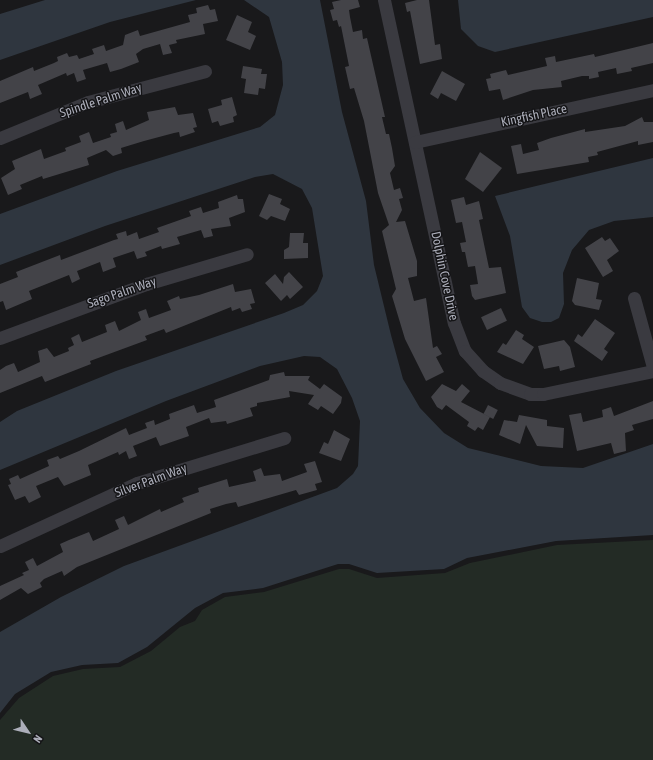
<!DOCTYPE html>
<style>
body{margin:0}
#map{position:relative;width:653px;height:760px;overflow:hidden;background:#19191b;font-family:"Asap Condensed",sans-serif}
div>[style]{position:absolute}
.green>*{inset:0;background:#232b25}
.water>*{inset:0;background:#2f363f}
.building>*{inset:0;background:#434348;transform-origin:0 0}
.minor>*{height:13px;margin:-6.5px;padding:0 6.5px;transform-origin:6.5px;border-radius:6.5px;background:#3a3a40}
span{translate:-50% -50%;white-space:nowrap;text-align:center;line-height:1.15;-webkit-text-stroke:3px #141416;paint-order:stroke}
.street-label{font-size:13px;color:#acaeba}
.north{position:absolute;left:8px;top:712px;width:40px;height:40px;-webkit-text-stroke:3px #141416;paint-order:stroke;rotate:125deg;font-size:11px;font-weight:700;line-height:16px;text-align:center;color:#acaeba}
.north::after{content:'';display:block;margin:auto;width:14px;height:18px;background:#acaeba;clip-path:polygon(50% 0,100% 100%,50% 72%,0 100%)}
</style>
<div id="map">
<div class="green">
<div style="clip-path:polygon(653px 540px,653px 760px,0 760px,0 720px,19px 698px,53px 676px,83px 669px,120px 667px,151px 651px,180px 627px,195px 621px,202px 610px,225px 597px,264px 592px,339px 569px,349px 569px,377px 578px,445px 573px,470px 563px,557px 545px)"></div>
</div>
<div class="water">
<div style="clip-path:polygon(45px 0,196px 0,110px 22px,0 60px,0 14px)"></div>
<div style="clip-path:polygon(244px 0,320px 0,342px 112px,366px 201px,374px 265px,391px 335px,403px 379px,420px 408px,444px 433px,468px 448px,541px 466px,583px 468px,653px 444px,653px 535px,556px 541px,467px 558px,444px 569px,377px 573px,349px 564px,338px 564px,263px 588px,223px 593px,195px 608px,147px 647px,118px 663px,82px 665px,51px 672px,15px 694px,0 713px,0 632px,61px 597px,124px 566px,337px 488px,353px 474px,358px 466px,360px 421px,352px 398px,337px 369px,320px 357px,304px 356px,260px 366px,166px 401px,0 470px,0 422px,17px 411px,116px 371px,284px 313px,303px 305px,317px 291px,323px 276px,312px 208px,302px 189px,273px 174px,255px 177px,105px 226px,0 265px,0 214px,117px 171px,260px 127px,275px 115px,283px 85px,282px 62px,269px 17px)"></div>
<div style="clip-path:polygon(458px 0,653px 0,653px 17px,495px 52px,478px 46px,461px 29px)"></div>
<div style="clip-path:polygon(653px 158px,653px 217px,614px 221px,589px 230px,572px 250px,563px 273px,564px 304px,559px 318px,551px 322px,542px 322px,530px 318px,522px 307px,510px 236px,495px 196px)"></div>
</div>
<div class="building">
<div style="clip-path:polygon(341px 0,358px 0,360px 7px,349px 10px,350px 17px,353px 32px,362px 30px,363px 39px,367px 38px,385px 117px,382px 117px,386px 134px,389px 134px,392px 148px,395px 166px,390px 173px,394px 190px,400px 188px,403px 198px,399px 199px,402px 210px,396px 222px,405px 221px,417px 261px,417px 276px,408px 278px,414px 301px,426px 298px,433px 348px,437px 346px,442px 354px,436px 357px,444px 372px,426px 381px,405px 339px,392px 296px,396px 289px,382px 231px,389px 225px,378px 193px,364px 121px,354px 88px,350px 89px,345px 67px,349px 66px,341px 26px,339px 27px,337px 20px,333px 21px,330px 10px,334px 9px,332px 2px)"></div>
<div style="clip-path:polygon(417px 0,429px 0,435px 45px,440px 44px,442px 59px,420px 64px,410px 11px,407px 12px,405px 3px)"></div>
<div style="clip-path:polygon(208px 5px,210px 10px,215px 9px,218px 21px,203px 24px,205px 34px,176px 40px,177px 43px,169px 45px,172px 53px,163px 55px,160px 44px,143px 49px,136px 54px,139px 62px,121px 69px,110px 72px,107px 63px,83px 70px,86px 79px,77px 82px,74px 73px,67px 76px,66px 73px,38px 85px,42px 94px,30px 99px,28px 92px,0 103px,0 81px,33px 67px,34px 71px,54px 63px,58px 61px,57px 57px,67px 53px,69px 57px,77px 55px,79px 59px,94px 54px,92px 49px,104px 45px,106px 51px,123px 45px,125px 35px,138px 30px,140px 36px,190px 22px,188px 15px,197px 13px,196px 8px)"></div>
<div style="clip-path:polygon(237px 15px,252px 22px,248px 32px,256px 36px,250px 50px,226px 40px)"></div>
<div style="clip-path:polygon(653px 43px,653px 63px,631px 68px,632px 71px,617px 74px,616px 68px,598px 72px,599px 77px,589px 79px,589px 76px,582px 76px,561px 81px,562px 87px,533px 90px,503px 100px,500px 89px,489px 91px,486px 79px,491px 78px,490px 74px,506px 70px,508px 75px,547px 66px,545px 58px,555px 56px,556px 62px,594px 54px,595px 57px)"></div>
<div style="clip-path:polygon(243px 66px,262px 69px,261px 74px,267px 74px,265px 89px,259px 88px,258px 95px,244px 93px,246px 79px,241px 78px)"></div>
<div style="clip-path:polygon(442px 71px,465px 84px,456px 101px,441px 93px,438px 99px,430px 94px)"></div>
<div style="clip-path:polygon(232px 97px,237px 115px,233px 117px,234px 122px,220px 126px,218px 121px,212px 123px,208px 109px,222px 105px,221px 100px)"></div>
<div style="clip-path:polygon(175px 107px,178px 115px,193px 113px,197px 127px,193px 128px,195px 132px,180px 137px,179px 132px,174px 133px,144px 141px,121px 148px,122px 153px,113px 156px,106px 150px,87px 158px,89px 165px,43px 179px,42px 176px,20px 185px,22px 189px,8px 195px,1px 178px,15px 169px,12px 161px,41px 149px,44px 159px,66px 151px,65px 148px,81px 142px,79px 136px,89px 132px,93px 143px,111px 137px,110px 134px,117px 132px,115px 124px,123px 121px,126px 130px,149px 120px,147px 112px)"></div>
<div style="clip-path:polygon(642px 117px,644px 122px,653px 122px,653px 142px,638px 145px,638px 141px,597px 152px,598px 155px,588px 157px,589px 162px,517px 174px,511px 146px,521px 144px,523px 154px,539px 150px,537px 143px,551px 138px,585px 129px,585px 132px,625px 126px)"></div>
<div style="clip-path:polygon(480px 152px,502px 168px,483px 192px,465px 179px)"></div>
<div style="clip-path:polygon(269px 194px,282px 199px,280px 204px,290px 209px,285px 221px,271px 216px,267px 220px,259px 216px)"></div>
<div style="clip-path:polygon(237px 195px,238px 199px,243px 199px,245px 212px,229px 218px,231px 226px,211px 229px,213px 236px,204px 238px,201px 230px,177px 237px,180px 244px,162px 249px,161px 246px,145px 252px,147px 256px,137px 259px,134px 251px,113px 258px,116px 267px,103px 272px,100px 262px,77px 271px,80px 279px,72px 283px,69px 275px,29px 291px,32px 299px,6px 310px,3px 301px,0 302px,0 284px,18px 277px,16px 272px,60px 255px,61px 260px,114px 240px,118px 239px,116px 234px,126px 231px,127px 236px,137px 232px,139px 239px,159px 232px,157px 228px,191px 216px,189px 211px,201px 207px,203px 213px,219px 208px,218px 202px)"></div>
<div style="clip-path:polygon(464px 197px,466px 205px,479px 201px,483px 219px,479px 220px,489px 268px,501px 267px,506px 293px,475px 300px,472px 296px,470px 285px,478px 284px,475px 266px,468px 267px,465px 252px,462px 252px,460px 243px,466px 242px,462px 222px,456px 223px,451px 200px)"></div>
<div style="clip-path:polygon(290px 233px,304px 233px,303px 243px,308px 243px,308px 258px,284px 259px,284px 250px,289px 247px)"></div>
<div style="clip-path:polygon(602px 237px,605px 241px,610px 238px,619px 251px,607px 260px,613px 271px,603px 277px,585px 248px)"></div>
<div style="clip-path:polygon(289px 272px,303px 287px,290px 299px,287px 295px,281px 301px,265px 283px,275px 274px,283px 284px,284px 277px)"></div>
<div style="clip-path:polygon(577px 278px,599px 283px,596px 299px,602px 300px,599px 310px,575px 305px,572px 301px)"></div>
<div style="clip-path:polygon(233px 284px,235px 292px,251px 289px,255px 303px,250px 304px,252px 309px,242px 312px,240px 308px,232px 311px,231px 307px,166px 333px,164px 329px,145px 336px,147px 340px,90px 361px,91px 364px,73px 371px,45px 382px,42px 376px,0 393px,0 370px,6px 366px,14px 363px,18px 372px,40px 362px,38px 351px,47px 348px,54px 357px,69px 351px,68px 348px,74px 345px,71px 338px,79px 334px,82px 342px,107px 332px,105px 325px,115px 321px,119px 331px,141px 320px,138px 312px,146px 309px,149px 318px,171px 310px,167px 301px,179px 296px,180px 299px,199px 295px)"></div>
<div style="left:501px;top:308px;width:14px;height:22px;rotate:65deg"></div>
<div style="clip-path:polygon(595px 319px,615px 333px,604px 349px,608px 352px,602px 361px,574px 341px,578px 334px,582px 337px)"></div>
<div style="clip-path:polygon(516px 330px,524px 335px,522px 339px,534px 347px,523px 364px,497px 352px,503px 343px,506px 345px)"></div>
<div style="clip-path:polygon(564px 340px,570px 347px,575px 367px,560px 371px,559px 366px,544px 369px,538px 346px)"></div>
<div style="clip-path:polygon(284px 372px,285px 376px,310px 376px,308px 380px,320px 389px,324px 384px,342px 397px,341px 403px,333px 414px,321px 406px,318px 410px,308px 404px,314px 395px,289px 391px,290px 397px,257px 403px,257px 406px,250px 408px,253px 416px,227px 424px,226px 421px,211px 423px,209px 418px,186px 427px,189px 436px,160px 446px,156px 437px,133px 446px,137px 456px,129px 459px,126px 451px,119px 455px,118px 452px,88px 465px,91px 475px,64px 486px,58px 477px,36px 486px,41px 497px,29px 503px,25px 496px,15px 500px,8px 485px,11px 484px,9px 479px,18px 475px,20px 479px,49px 466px,47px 460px,58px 456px,60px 459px,79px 451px,126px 428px,129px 435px,147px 428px,145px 423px,154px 420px,155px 425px,170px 419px,169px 414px,194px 405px,197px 413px,216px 407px,214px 400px,269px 380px,270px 375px)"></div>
<div style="clip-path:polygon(442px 384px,456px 391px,462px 384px,470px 391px,461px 402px,490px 417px,483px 430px,478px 427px,475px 431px,467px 426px,469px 422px,446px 405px,442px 410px,437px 407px,431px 397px)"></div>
<div style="clip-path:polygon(653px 401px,653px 419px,632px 425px,634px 430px,625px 433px,626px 451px,614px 454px,611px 443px,577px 451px,569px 415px,581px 413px,583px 422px,603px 417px,602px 410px,611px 407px,614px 416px)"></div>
<div style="left:488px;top:405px;width:11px;height:10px;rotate:27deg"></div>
<div style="clip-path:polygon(519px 415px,547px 420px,547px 426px,564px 428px,563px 448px,537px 446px,526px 425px,520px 444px,499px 435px,504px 420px,517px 422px)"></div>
<div style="clip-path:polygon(334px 430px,350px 439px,341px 461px,319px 453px,324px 442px,328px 444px)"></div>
<div style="clip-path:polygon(315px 461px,322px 482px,315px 484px,317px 490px,299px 495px,296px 490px,238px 507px,236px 502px,226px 504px,210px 509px,211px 513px,77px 567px,64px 576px,62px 571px,44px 579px,40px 583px,42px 587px,28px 594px,21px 588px,0 600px,0 586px,24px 575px,22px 573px,29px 570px,25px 562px,33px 558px,37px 566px,63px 552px,60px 544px,69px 540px,89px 532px,93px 541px,119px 529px,115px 520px,124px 516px,128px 525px,160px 509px,161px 512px,184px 502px,182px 498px,199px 492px,198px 488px,227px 479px,229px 487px,256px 481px,253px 471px,261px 468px,264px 476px,280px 474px,282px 481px,307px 472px,304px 464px)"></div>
</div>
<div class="minor">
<div style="left:384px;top:0;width:330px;rotate:77.8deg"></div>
<div style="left:454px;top:323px;width:30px;rotate:69deg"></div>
<div style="left:465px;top:351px;width:27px;rotate:48deg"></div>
<div style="left:483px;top:371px;width:21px;rotate:35deg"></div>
<div style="left:500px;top:383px;width:32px;rotate:20deg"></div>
<div style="left:530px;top:394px;width:13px"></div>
<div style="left:543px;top:394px;width:112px;rotate:-11.8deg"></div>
<div style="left:0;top:138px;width:95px;rotate:-22.2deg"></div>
<div style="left:88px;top:102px;width:121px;rotate:-14.8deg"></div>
<div style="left:415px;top:142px;width:244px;rotate:-12.3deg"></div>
<div style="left:634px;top:298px;width:72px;rotate:74.6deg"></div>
<div style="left:0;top:338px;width:156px;rotate:-20.3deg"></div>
<div style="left:146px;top:284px;width:105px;rotate:-16.5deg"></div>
<div style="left:0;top:546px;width:151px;rotate:-24.7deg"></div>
<div style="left:137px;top:483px;width:154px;rotate:-17deg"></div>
</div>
<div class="street-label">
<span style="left:101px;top:101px;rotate:-18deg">Spindle Palm Way</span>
<span style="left:534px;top:116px;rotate:-12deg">Kingfish Place</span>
<span style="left:444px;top:276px;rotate:78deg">Dolphin Cove Drive</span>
<span style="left:122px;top:293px;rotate:-19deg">Sago Palm Way</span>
<span style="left:151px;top:481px;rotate:-20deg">Silver Palm Way</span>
</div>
<div class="north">N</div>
</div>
